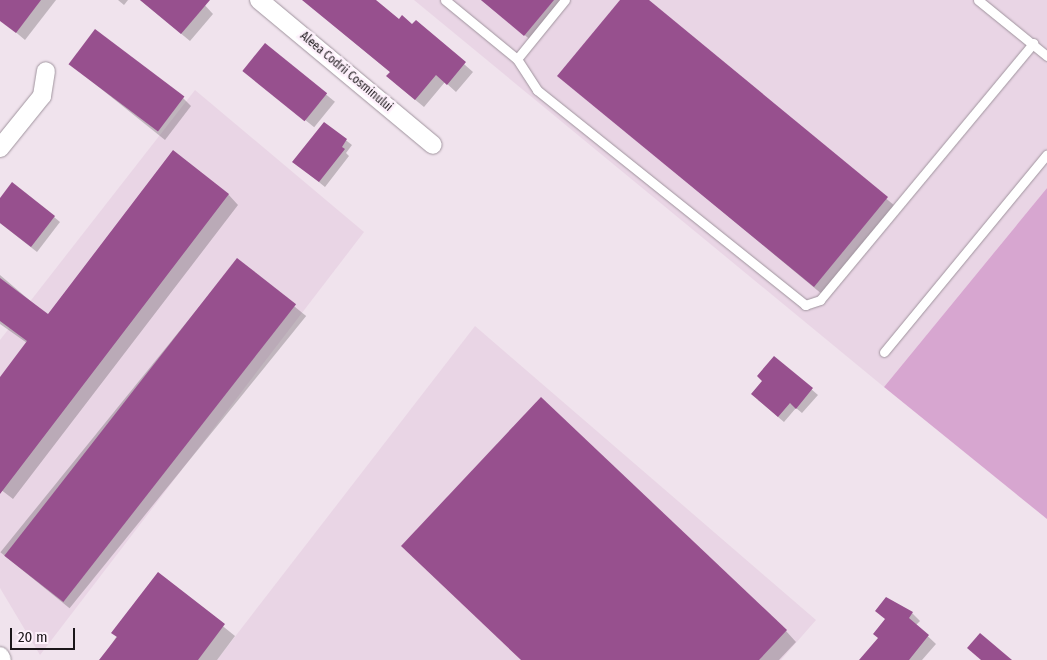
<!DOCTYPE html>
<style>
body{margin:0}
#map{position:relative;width:1047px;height:660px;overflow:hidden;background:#f0e3ed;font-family:"Fira Sans Condensed",sans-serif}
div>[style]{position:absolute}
.built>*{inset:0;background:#e9d5e5}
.green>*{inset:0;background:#d7a6d0}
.shadow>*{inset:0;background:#0003;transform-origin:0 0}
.building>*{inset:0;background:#97508e;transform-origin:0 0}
.roads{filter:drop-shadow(0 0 1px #a0949e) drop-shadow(0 0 1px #a0949e)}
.service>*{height:9px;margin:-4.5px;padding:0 4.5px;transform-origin:4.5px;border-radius:4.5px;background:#fff}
.minor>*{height:18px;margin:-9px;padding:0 9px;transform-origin:9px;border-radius:9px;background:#fff}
span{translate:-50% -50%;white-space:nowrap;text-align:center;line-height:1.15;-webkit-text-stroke:5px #fdf0fb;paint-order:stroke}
.street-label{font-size:12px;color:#1b161a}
.scale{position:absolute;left:10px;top:628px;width:65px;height:22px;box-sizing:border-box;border:2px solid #1b161a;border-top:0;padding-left:6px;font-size:15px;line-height:18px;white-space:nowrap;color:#1b161a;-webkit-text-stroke:4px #fdf0fb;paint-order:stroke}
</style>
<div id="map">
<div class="built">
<div style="clip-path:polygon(414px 0,1047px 0,1047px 188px,884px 387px)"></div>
<div style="clip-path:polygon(195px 90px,364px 232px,40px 655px,0 588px,0 340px)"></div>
<div style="clip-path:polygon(475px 326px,816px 620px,781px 660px,217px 660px)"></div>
</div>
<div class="green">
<div style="clip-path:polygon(1047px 188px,1047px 519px,884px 387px)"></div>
</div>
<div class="shadow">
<div style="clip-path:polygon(0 0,56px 0,25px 40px,0 19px)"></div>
<div style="clip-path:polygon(118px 0,128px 0,124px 5px)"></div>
<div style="clip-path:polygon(140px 0,200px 0,213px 14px,190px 41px)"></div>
<div style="clip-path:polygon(320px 0,374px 0,399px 21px,412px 26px,416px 22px,473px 72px,456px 92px,445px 82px,424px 107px,396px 84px,391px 73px,313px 8px)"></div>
<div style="clip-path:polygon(481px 0,566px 0,532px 41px)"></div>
<div style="clip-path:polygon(621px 0,647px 0,895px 206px,823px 295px,559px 76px)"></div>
<div style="left:265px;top:45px;width:90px;height:33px;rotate:39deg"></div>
<div style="clip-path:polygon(70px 64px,183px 98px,191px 106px,165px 140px)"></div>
<div style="clip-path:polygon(324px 123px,352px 145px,346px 153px,349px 156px,325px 187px,294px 162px)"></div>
<div style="clip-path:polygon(228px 194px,238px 205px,13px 499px,0 489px,0 379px,27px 343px,0 324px,0 275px,48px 316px)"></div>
<div style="clip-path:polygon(0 206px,54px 217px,60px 222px,37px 252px,0 223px)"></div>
<div style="left:237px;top:260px;width:89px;height:376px;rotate:39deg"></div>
<div style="clip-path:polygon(774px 357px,818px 395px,802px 413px,796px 408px,784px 422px,758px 400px)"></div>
<div style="clip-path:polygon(158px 574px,235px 636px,217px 660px,101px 660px)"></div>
<div style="clip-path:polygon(886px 599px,912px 613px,920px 621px,916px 625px,936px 644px,922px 660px,861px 660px,879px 638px,886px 620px)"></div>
<div style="clip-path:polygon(786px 631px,796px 642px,779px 660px,522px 660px)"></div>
</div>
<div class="building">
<div style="clip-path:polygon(0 0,41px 0,16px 33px,0 21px)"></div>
<div style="clip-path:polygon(140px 0,210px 0,181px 34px)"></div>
<div style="clip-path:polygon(302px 0,376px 0,399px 19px,402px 15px,412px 24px,416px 20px,466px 62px,447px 85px,436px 75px,415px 100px,386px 76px,390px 72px)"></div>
<div style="clip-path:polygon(481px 0,554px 0,524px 36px)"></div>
<div style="clip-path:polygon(620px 0,649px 0,888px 197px,814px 287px,557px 76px)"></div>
<div style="left:95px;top:29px;width:112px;height:44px;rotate:37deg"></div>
<div style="left:265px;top:43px;width:80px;height:36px;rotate:39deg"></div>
<div style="clip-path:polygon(324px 122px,347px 139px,342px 147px,345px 149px,319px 182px,292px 162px)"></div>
<div style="clip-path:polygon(173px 150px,229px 194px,0 494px,0 377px,27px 341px,0 321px,0 278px,48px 314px)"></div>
<div style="clip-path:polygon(12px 182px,55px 216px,31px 247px,0 223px,0 198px)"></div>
<div style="left:237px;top:258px;width:75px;height:378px;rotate:38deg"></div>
<div style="clip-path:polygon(774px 356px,813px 388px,796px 409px,790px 403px,778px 417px,751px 394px,762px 381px,757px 376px)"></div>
<div style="clip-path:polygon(541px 397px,787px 630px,759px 660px,521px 660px,401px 546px)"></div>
<div style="clip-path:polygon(158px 572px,225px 624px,198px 660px,99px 660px,117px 637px,111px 633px)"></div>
<div style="clip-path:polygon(886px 597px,913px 612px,909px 618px,929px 635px,909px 660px,859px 660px,878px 638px,873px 634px,885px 619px,875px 611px)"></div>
<div style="clip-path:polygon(980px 633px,1012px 660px,981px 660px,967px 648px)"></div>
</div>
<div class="roads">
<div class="service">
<div style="left:445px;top:0;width:93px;rotate:39.3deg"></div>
<div style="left:517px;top:59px;width:37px;rotate:57deg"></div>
<div style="left:537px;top:90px;width:344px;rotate:38.7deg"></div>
<div style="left:805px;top:305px;width:16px;rotate:-18deg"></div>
<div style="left:820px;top:300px;width:334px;rotate:-50.3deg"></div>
<div style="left:978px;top:0;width:89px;rotate:39.1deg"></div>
<div style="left:517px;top:59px;width:76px;rotate:-50.9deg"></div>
<div style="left:884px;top:352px;width:256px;rotate:-50.5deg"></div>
</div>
<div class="minor">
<div style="left:259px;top:0;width:226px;rotate:39.8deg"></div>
<div style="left:0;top:148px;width:67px;rotate:-51.1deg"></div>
<div style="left:42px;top:96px;width:25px;rotate:-81deg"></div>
<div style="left:0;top:656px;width:4px;rotate:63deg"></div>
</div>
</div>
<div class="street-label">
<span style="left:346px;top:72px;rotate:40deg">Aleea Codrii Cosminului</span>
</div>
<div class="scale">20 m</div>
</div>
